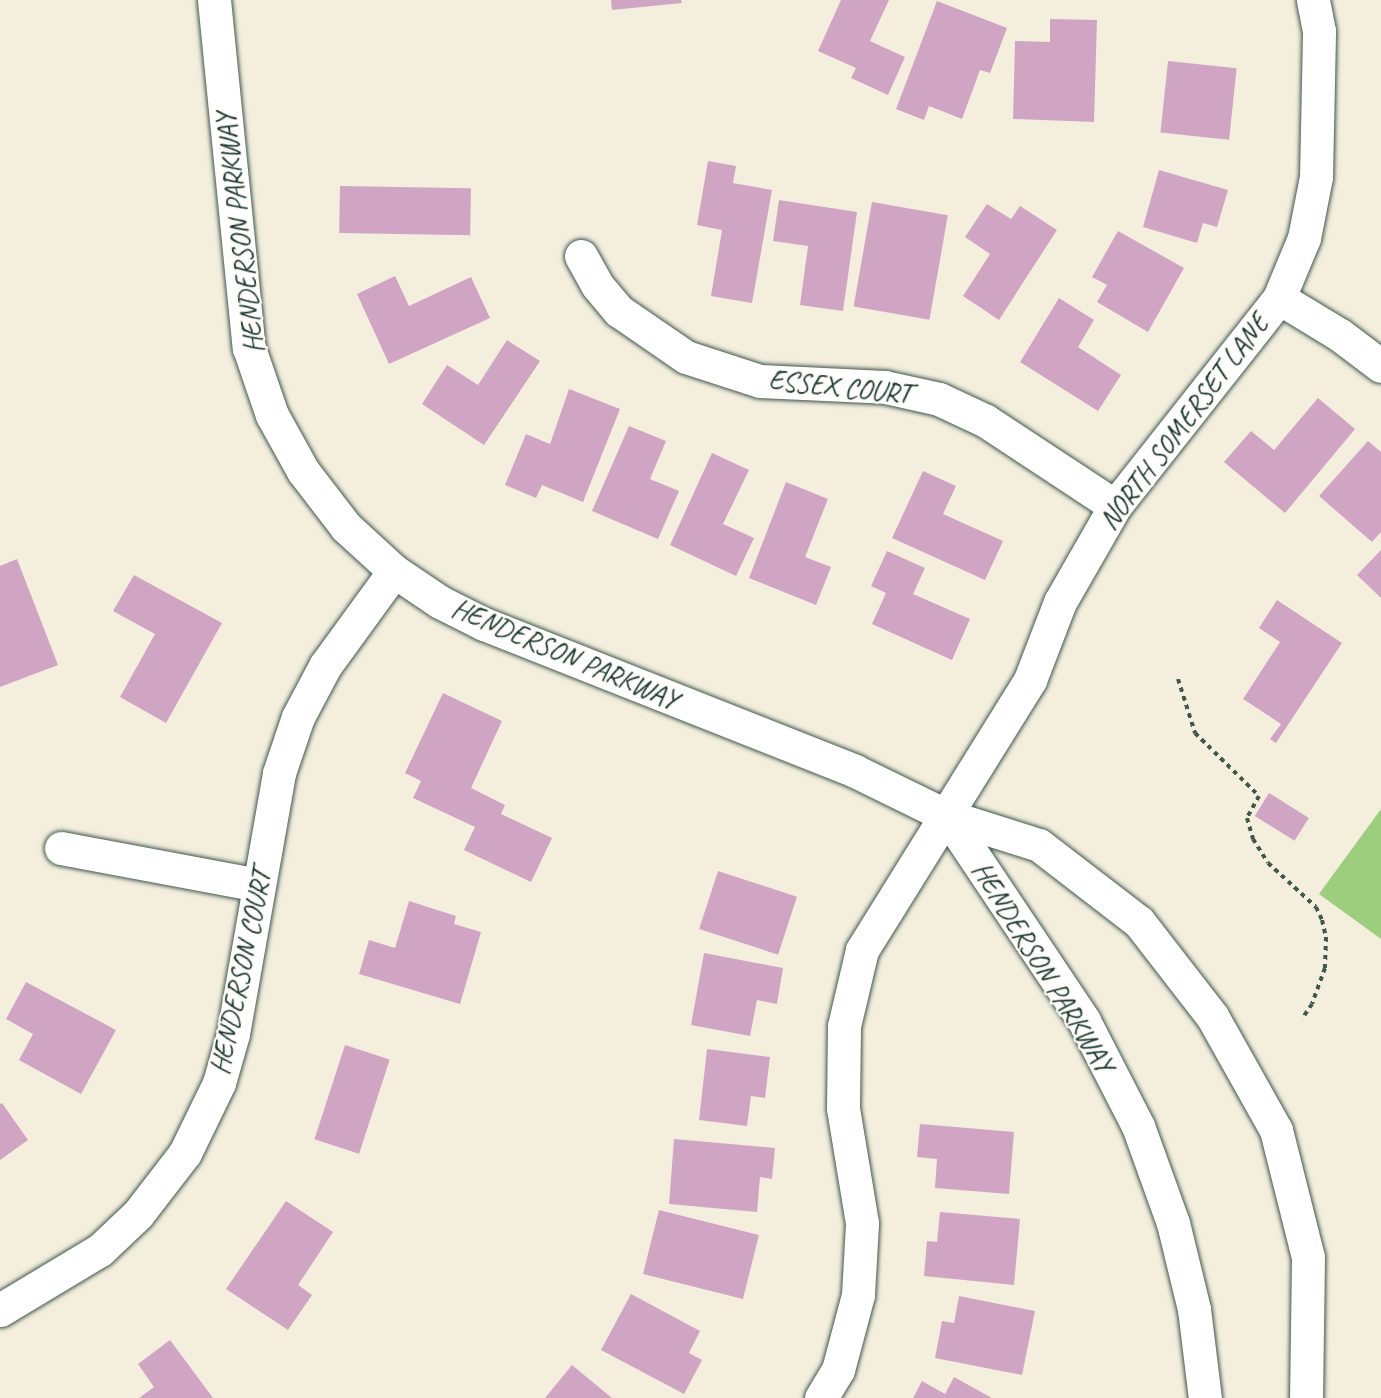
<!DOCTYPE html>
<style>
body{margin:0}
#map{position:relative;width:1381px;height:1398px;overflow:hidden;background:#f4efdd;font-family:Caveat,sans-serif}
div>[style]{position:absolute}
.green>*{inset:0;background:#9dce7e}
.building>*{inset:0;background:#d0a5c4;transform-origin:0 0}
.path>*{height:4px;margin-top:-2px;transform-origin:0;background:repeating-linear-gradient(90deg,#3f584d 0 4.5px,transparent 0 9px)}
.roads{filter:drop-shadow(0 0 2px #3f584d) drop-shadow(0 0 2px #3f584d)}
.minor>*{height:33px;margin:-16.5px;padding:0 16.5px;transform-origin:16.5px;border-radius:16.5px;background:#fff}
span{translate:-50% -50%;white-space:nowrap;text-align:center;line-height:1.15;-webkit-text-stroke:4.5px #fdfcf7;paint-order:stroke}
.street-label{font-size:28px;color:#1f3d34}
</style>
<div id="map">
<div class="green">
<div style="clip-path:polygon(1381px 809px,1381px 939px,1319px 894px)"></div>
</div>
<div class="building">
<div style="clip-path:polygon(611px 0,681px 0,682px 3px,612px 10px)"></div>
<div style="clip-path:polygon(841px 0,889px 0,870px 41px,905px 57px,888px 95px,851px 78px,856px 68px,818px 51px)"></div>
<div style="clip-path:polygon(937px 1px,1007px 28px,990px 73px,980px 70px,962px 119px,929px 106px,924px 120px,896px 109px)"></div>
<div style="clip-path:polygon(1050px 19px,1097px 20px,1094px 122px,1013px 119px,1015px 41px,1050px 42px)"></div>
<div style="left:1168px;top:61px;width:69px;height:72px;rotate:6deg"></div>
<div style="clip-path:polygon(708px 161px,736px 166px,733px 183px,772px 190px,752px 303px,711px 296px,722px 230px,697px 225px)"></div>
<div style="clip-path:polygon(1159px 170px,1228px 190px,1217px 227px,1203px 223px,1197px 243px,1143px 227px)"></div>
<div style="left:340px;top:186px;width:131px;height:47px;rotate:1deg"></div>
<div style="clip-path:polygon(779px 200px,857px 212px,843px 311px,800px 305px,808px 246px,773px 241px)"></div>
<div style="left:872px;top:202px;width:77px;height:106px;rotate:10deg"></div>
<div style="clip-path:polygon(987px 204px,1011px 219px,1020px 206px,1057px 230px,999px 320px,963px 296px,990px 254px,965px 237px)"></div>
<div style="clip-path:polygon(1118px 231px,1184px 268px,1148px 332px,1097px 302px,1107px 285px,1092px 277px)"></div>
<div style="clip-path:polygon(395px 276px,409px 306px,471px 277px,490px 318px,389px 364px,357px 294px)"></div>
<div style="clip-path:polygon(1059px 298px,1094px 320px,1078px 347px,1121px 375px,1098px 411px,1020px 362px)"></div>
<div style="clip-path:polygon(507px 340px,540px 361px,484px 445px,422px 404px,447px 365px,478px 385px)"></div>
<div style="clip-path:polygon(569px 389px,620px 409px,583px 502px,542px 485px,536px 498px,505px 485px,526px 434px,550px 444px)"></div>
<div style="clip-path:polygon(1318px 398px,1355px 429px,1285px 513px,1224px 462px,1251px 431px,1274px 450px)"></div>
<div style="clip-path:polygon(629px 426px,666px 441px,650px 479px,679px 491px,658px 539px,592px 511px)"></div>
<div style="clip-path:polygon(1368px 441px,1381px 452px,1381px 532px,1372px 542px,1319px 496px)"></div>
<div style="clip-path:polygon(712px 453px,749px 470px,723px 524px,754px 538px,736px 576px,670px 545px)"></div>
<div style="clip-path:polygon(923px 471px,956px 486px,943px 514px,1003px 541px,985px 580px,892px 538px)"></div>
<div style="clip-path:polygon(786px 482px,828px 499px,805px 557px,831px 567px,816px 605px,749px 578px)"></div>
<div style="clip-path:polygon(1381px 550px,1381px 598px,1357px 575px)"></div>
<div style="clip-path:polygon(887px 551px,925px 568px,913px 594px,970px 619px,952px 660px,872px 624px,886px 593px,871px 586px)"></div>
<div style="clip-path:polygon(17px 559px,58px 665px,0 687px,0 566px)"></div>
<div style="clip-path:polygon(134px 575px,222px 623px,166px 723px,120px 697px,155px 634px,113px 611px)"></div>
<div style="clip-path:polygon(1277px 600px,1342px 643px,1276px 743px,1270px 739px,1281px 724px,1243px 699px,1280px 642px,1259px 628px)"></div>
<div style="clip-path:polygon(443px 693px,502px 721px,471px 788px,505px 805px,501px 814px,552px 838px,531px 882px,464px 850px,475px 827px,413px 798px,421px 781px,405px 773px)"></div>
<div style="left:1269px;top:793px;width:47px;height:27px;rotate:32deg"></div>
<div style="left:718px;top:871px;width:83px;height:61px;rotate:18deg"></div>
<div style="clip-path:polygon(409px 901px,456px 916px,454px 924px,481px 932px,460px 1004px,359px 974px,369px 940px,395px 948px)"></div>
<div style="clip-path:polygon(704px 953px,783px 968px,777px 1004px,757px 1000px,750px 1036px,691px 1025px)"></div>
<div style="clip-path:polygon(26px 982px,116px 1030px,81px 1094px,19px 1060px,33px 1034px,6px 1019px)"></div>
<div style="left:345px;top:1045px;width:47px;height:99px;rotate:18deg"></div>
<div style="clip-path:polygon(707px 1049px,770px 1057px,765px 1098px,751px 1096px,747px 1126px,699px 1120px)"></div>
<div style="clip-path:polygon(2px 1103px,28px 1140px,0 1160px,0 1104px)"></div>
<div style="clip-path:polygon(920px 1124px,1014px 1132px,1009px 1194px,935px 1188px,937px 1159px,917px 1157px)"></div>
<div style="clip-path:polygon(674px 1139px,775px 1148px,772px 1179px,760px 1177px,757px 1212px,669px 1204px)"></div>
<div style="clip-path:polygon(286px 1201px,333px 1232px,298px 1285px,312px 1295px,288px 1330px,226px 1289px)"></div>
<div style="left:659px;top:1210px;width:103px;height:66px;rotate:14deg"></div>
<div style="clip-path:polygon(940px 1212px,1020px 1219px,1014px 1285px,924px 1276px,927px 1241px,937px 1242px)"></div>
<div style="clip-path:polygon(631px 1294px,700px 1331px,689px 1353px,702px 1360px,684px 1394px,601px 1350px)"></div>
<div style="clip-path:polygon(959px 1296px,1035px 1311px,1022px 1375px,935px 1358px,942px 1321px,954px 1323px)"></div>
<div style="clip-path:polygon(170px 1340px,213px 1398px,139px 1398px,154px 1387px,138px 1364px)"></div>
<div style="clip-path:polygon(572px 1365px,612px 1398px,545px 1398px)"></div>
<div style="clip-path:polygon(954px 1377px,992px 1398px,913px 1398px,922px 1381px,945px 1394px)"></div>
</div>
<div class="path">
<div style="left:1178px;top:679px;width:57px;rotate:72.5deg"></div>
<div style="left:1195px;top:733px;width:90px;rotate:44.5deg"></div>
<div style="left:1259px;top:796px;width:25px;rotate:119deg"></div>
<div style="left:1247px;top:818px;width:22px;rotate:74deg"></div>
<div style="left:1253px;top:839px;width:28px;rotate:58deg"></div>
<div style="left:1268px;top:863px;width:65px;rotate:42.5deg"></div>
<div style="left:1316px;top:907px;width:14px;rotate:65deg"></div>
<div style="left:1322px;top:920px;width:17px;rotate:77deg"></div>
<div style="left:1326px;top:937px;width:31px;rotate:92deg"></div>
<div style="left:1325px;top:968px;width:38px;rotate:110deg"></div>
<div style="left:1312px;top:1004px;width:18px;rotate:124deg"></div>
</div>
<div class="roads">
<div class="minor">
<div style="left:214px;top:0;width:350px;rotate:84.3deg"></div>
<div style="left:249px;top:348px;width:71px;rotate:71.1deg"></div>
<div style="left:272px;top:415px;width:64px;rotate:61deg"></div>
<div style="left:303px;top:471px;width:71px;rotate:52.5deg"></div>
<div style="left:346px;top:527px;width:65px;rotate:42.5deg"></div>
<div style="left:394px;top:571px;width:55px;rotate:34deg"></div>
<div style="left:440px;top:602px;width:49px;rotate:26.6deg"></div>
<div style="left:484px;top:624px;width:399px;rotate:21.6deg"></div>
<div style="left:855px;top:771px;width:102px;rotate:26.1deg"></div>
<div style="left:947px;top:816px;width:96px;rotate:17.5deg"></div>
<div style="left:1039px;top:845px;width:126px;rotate:37.6deg"></div>
<div style="left:1139px;top:922px;width:119px;rotate:52.2deg"></div>
<div style="left:1212px;top:1016px;width:131px;rotate:60.7deg"></div>
<div style="left:1276px;top:1130px;width:131px;rotate:75.9deg"></div>
<div style="left:1308px;top:1257px;width:141px;rotate:90.8deg"></div>
<div style="left:581px;top:256px;width:33px;rotate:61deg"></div>
<div style="left:597px;top:285px;width:34px;rotate:50deg"></div>
<div style="left:619px;top:311px;width:81px;rotate:34.5deg"></div>
<div style="left:686px;top:357px;width:78px;rotate:18deg"></div>
<div style="left:760px;top:381px;width:125px;rotate:2.7deg"></div>
<div style="left:885px;top:387px;width:55px;rotate:12.5deg"></div>
<div style="left:939px;top:399px;width:52px;rotate:25.1deg"></div>
<div style="left:986px;top:421px;width:154px;rotate:33.4deg"></div>
<div style="left:1279px;top:298px;width:71px;rotate:31.2deg"></div>
<div style="left:1340px;top:335px;width:51px;rotate:37.1deg"></div>
<div style="left:947px;top:816px;width:247px;rotate:56.2deg"></div>
<div style="left:1084px;top:1021px;width:118px;rotate:62.8deg"></div>
<div style="left:1138px;top:1126px;width:103px;rotate:70.2deg"></div>
<div style="left:1173px;top:1223px;width:89px;rotate:76.3deg"></div>
<div style="left:1194px;top:1309px;width:90px;rotate:83deg"></div>
<div style="left:61px;top:848px;width:201px;rotate:10.6deg"></div>
<div style="left:0;top:1310px;width:117px;rotate:-31deg"></div>
<div style="left:100px;top:1250px;width:52px;rotate:-43.5deg"></div>
<div style="left:138px;top:1214px;width:77px;rotate:-52.4deg"></div>
<div style="left:185px;top:1153px;width:78px;rotate:-64.1deg"></div>
<div style="left:219px;top:1083px;width:51px;rotate:-74.1deg"></div>
<div style="left:233px;top:1034px;width:265px;rotate:-80deg"></div>
<div style="left:279px;top:773px;width:59px;rotate:-71.3deg"></div>
<div style="left:298px;top:717px;width:58px;rotate:-62.1deg"></div>
<div style="left:325px;top:666px;width:117px;rotate:-54deg"></div>
<div style="left:821px;top:1398px;width:33px;rotate:-59deg"></div>
<div style="left:838px;top:1370px;width:78px;rotate:-75.1deg"></div>
<div style="left:858px;top:1295px;width:72px;rotate:-86.8deg"></div>
<div style="left:862px;top:1223px;width:117px;rotate:-99.4deg"></div>
<div style="left:843px;top:1108px;width:82px;rotate:-89.3deg"></div>
<div style="left:844px;top:1026px;width:78px;rotate:-76.7deg"></div>
<div style="left:862px;top:950px;width:318px;rotate:-58.1deg"></div>
<div style="left:1030px;top:680px;width:84px;rotate:-69deg"></div>
<div style="left:1060px;top:602px;width:111px;rotate:-60.2deg"></div>
<div style="left:1115px;top:506px;width:265px;rotate:-51.7deg"></div>
<div style="left:1279px;top:298px;width:65px;rotate:-67.4deg"></div>
<div style="left:1304px;top:238px;width:62px;rotate:-78.9deg"></div>
<div style="left:1316px;top:177px;width:146px;rotate:-88.8deg"></div>
<div style="left:1319px;top:31px;width:32px;rotate:-101deg"></div>
</div>
</div>
<div class="street-label">
<span style="left:240px;top:233px;rotate:-97deg">HENDERSON PARKWAY</span>
<span style="left:840px;top:387px;rotate:6deg">ESSEX COURT</span>
<span style="left:1184px;top:422px;rotate:-53deg">NORTH SOMERSET LANE</span>
<span style="left:565px;top:654px;rotate:23deg">HENDERSON PARKWAY</span>
<span style="left:1043px;top:967px;rotate:58deg">HENDERSON PARKWAY</span>
<span style="left:241px;top:972px;rotate:-78deg">HENDERSON COURT</span>
</div>
</div>
